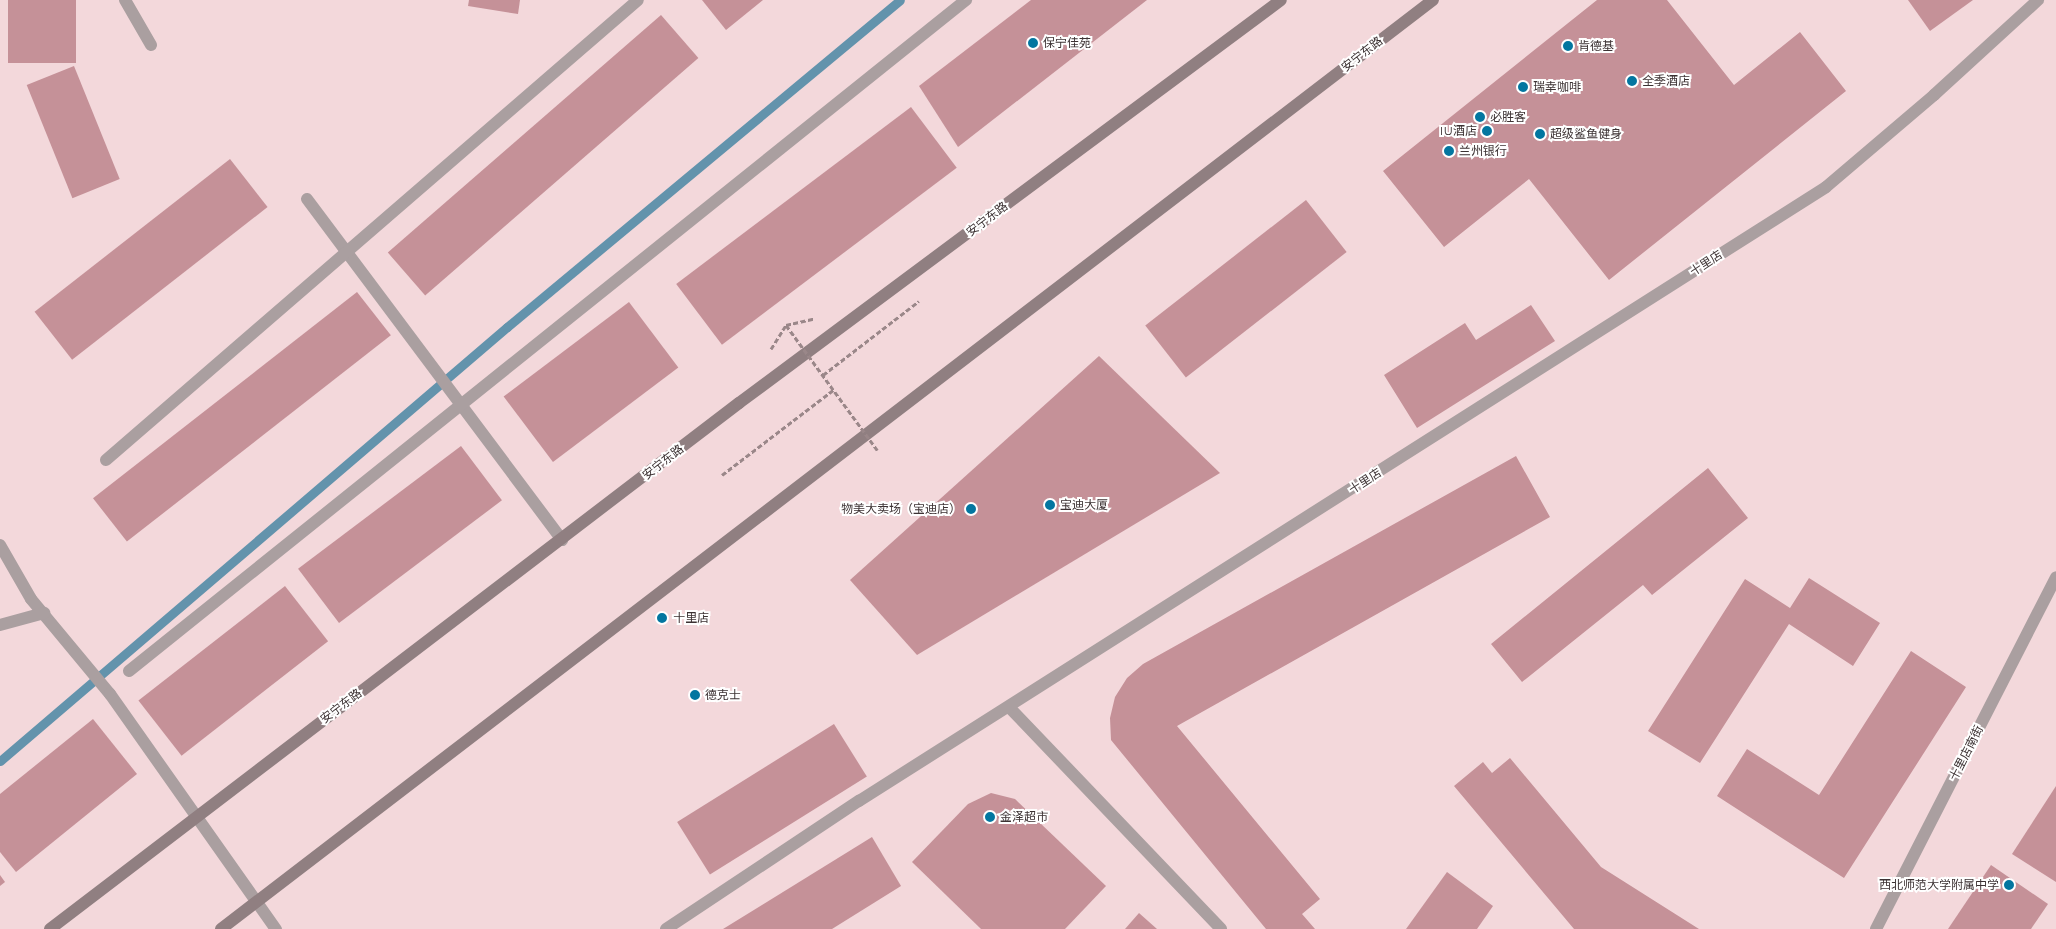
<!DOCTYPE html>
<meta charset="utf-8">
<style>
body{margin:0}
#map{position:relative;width:2056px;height:929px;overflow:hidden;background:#f3d8db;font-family:Montserrat,"Noto Sans SC",sans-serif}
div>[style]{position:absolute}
.stream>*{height:9px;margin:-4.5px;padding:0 4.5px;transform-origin:4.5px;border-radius:4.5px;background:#6393ac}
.building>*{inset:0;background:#c59198;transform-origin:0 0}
.path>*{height:3px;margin-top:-1.5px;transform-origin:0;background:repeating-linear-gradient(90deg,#9a8789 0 5px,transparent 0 7.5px)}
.street>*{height:12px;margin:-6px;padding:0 6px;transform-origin:6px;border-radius:6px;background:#aa9fa0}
.secondary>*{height:12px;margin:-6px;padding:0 6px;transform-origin:6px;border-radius:6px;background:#907f81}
.path-bridge>*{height:3px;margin-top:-1.5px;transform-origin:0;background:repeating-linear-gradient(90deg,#9a8789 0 5px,transparent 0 7.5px)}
.dots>*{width:14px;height:14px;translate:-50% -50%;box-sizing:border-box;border:2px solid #fff;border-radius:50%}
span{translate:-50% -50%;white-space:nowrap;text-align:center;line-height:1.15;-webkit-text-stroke:4px #fff;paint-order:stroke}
.poi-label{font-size:12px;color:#3c3233}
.left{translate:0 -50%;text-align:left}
.right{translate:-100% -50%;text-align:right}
.street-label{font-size:12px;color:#3c3233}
</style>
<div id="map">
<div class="stream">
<div style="left:0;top:761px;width:667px;rotate:-40.56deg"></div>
<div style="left:507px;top:327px;width:511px;rotate:-39.76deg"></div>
</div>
<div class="building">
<div style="left:8px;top:0;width:68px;height:63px"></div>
<div style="clip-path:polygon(469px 0,520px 0,518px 14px,468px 6px)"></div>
<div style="clip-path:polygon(702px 0,763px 0,726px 30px)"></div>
<div style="clip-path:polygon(1031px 0,1147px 0,958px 147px,919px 86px)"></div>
<div style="clip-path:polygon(1597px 0,1667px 0,1734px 85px,1800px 32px,1846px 91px,1609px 280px,1529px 179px,1444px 247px,1383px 171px)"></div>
<div style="clip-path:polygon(1908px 0,1973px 0,1930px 31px)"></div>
<div style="left:661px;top:15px;width:57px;height:362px;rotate:49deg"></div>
<div style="left:74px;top:66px;width:122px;height:51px;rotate:68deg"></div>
<div style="left:911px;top:107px;width:76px;height:294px;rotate:53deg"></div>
<div style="left:230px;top:159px;width:61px;height:248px;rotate:52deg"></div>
<div style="left:1306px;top:200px;width:66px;height:204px;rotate:52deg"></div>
<div style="left:357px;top:292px;width:55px;height:335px;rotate:52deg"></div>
<div style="left:629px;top:302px;width:82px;height:157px;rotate:53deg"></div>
<div style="clip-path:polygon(1531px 305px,1555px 341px,1417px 428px,1384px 375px,1465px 323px,1476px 340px)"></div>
<div style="clip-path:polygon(1099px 356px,1220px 473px,917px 655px,850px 580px)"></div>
<div style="left:461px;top:446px;width:68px;height:204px;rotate:53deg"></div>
<div style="clip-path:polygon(1516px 456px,1550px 517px,1177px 726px,1320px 899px,1302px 914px,1315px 929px,1266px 929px,1111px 740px,1110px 718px,1115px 697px,1127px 678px,1143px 664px)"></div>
<div style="clip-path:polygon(1708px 468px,1748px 518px,1652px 595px,1643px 585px,1522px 682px,1491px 644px)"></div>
<div style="clip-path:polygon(1809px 578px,1880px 623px,1853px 666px,1789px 624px,1700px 763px,1648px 731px,1745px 579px,1790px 608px)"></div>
<div style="left:285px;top:586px;width:70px;height:186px;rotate:52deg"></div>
<div style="clip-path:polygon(1911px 651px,1966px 687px,1844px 878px,1717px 796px,1747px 749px,1819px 795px)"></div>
<div style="clip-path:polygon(93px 719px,137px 774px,16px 872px,0 852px,0 794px)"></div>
<div style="left:834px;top:724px;width:62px;height:185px;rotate:58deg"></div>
<div style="clip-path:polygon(1510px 758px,1601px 867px,1699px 929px,1574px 929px,1454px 786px,1483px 762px,1492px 773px)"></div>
<div style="clip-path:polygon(2056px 786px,2056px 882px,2012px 854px)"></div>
<div style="clip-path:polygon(991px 793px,1015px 799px,1106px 886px,1065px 929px,981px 929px,912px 862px,968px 804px)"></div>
<div style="clip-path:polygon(872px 837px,901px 886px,832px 929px,723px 929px)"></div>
<div style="clip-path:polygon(1991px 865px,2048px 904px,2031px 929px,1948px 929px)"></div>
<div style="clip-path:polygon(1447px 872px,1493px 906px,1477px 929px,1406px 929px)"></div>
<div style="clip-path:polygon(0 875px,5px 882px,0 886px)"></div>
<div style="clip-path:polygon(1139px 913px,1157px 929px,1125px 929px)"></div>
</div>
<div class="path">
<div style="left:771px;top:349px;width:28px;rotate:-58deg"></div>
<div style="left:786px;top:325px;width:28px;rotate:-13deg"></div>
<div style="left:823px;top:375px;width:121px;rotate:-37.6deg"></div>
<div style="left:722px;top:475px;width:140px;rotate:-37.4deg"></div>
</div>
<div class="street">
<div style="left:125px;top:0;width:52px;rotate:60deg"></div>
<div style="left:307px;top:199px;width:426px;rotate:53.2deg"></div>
<div style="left:106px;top:460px;width:703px;rotate:-40.85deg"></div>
<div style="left:0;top:545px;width:62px;rotate:60.1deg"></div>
<div style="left:31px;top:599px;width:124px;rotate:50.3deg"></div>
<div style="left:110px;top:694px;width:288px;rotate:54.8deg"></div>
<div style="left:0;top:625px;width:46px;rotate:-15.3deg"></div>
<div style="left:129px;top:671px;width:1073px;rotate:-38.72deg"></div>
<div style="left:1009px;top:707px;width:307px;rotate:46.3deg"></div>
<div style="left:666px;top:929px;width:232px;rotate:-33.6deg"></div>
<div style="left:859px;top:801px;width:1145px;rotate:-32.41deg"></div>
<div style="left:1826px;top:187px;width:142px;rotate:-40.4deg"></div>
<div style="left:1934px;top:95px;width:141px;rotate:-42.4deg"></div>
<div style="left:1876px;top:929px;width:395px;rotate:-62.9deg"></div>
</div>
<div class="secondary">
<div style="left:50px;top:929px;width:867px;rotate:-37.36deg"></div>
<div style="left:739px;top:403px;width:675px;rotate:-36.63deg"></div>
<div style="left:221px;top:929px;width:1527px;rotate:-37.47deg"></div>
</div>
<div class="path-bridge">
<div style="left:786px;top:325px;width:155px;rotate:53.9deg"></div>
</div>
<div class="dots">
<div style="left:1033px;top:43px;background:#0376a0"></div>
<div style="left:1568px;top:46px;background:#0376a0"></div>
<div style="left:1632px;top:81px;background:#0376a0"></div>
<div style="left:1523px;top:87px;background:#0376a0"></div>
<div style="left:1480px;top:117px;background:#0376a0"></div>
<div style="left:1487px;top:131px;background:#0376a0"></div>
<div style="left:1540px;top:134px;background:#0376a0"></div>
<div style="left:1449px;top:151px;background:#0376a0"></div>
<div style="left:1050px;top:505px;background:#0376a0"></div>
<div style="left:971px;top:509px;background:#0376a0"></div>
<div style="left:662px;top:618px;background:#0376a0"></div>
<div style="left:695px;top:695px;background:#0376a0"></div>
<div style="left:990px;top:817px;background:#0376a0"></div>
<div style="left:2009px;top:885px;background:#0376a0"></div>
</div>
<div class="poi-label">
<span class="left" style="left:1043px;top:43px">保宁佳苑</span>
<span class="left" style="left:1578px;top:46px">肯德基</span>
<span class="left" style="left:1642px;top:81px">全季酒店</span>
<span class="left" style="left:1533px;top:87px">瑞幸咖啡</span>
<span class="left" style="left:1490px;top:117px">必胜客</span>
<span class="right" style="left:1477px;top:131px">IU酒店</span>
<span class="left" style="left:1550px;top:134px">超级鲨鱼健身</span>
<span class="left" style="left:1459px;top:151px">兰州银行</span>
<span class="left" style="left:1060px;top:505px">宝迪大厦</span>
<span class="right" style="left:961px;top:509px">物美大卖场（宝迪店）</span>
<span class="left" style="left:673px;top:618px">十里店</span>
<span class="left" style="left:705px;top:695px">德克士</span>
<span class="left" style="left:1000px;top:817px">金泽超市</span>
<span class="right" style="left:1999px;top:885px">西北师范大学附属中学</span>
</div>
<div class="street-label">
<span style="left:1362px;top:54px;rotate:-38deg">安宁东路</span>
<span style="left:987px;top:219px;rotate:-37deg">安宁东路</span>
<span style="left:1706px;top:263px;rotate:-33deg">十里店</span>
<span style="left:663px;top:462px;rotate:-38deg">安宁东路</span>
<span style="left:1365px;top:481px;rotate:-33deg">十里店</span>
<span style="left:341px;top:706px;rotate:-37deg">安宁东路</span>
<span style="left:1966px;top:753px;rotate:-63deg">十里店南街</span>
</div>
</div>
